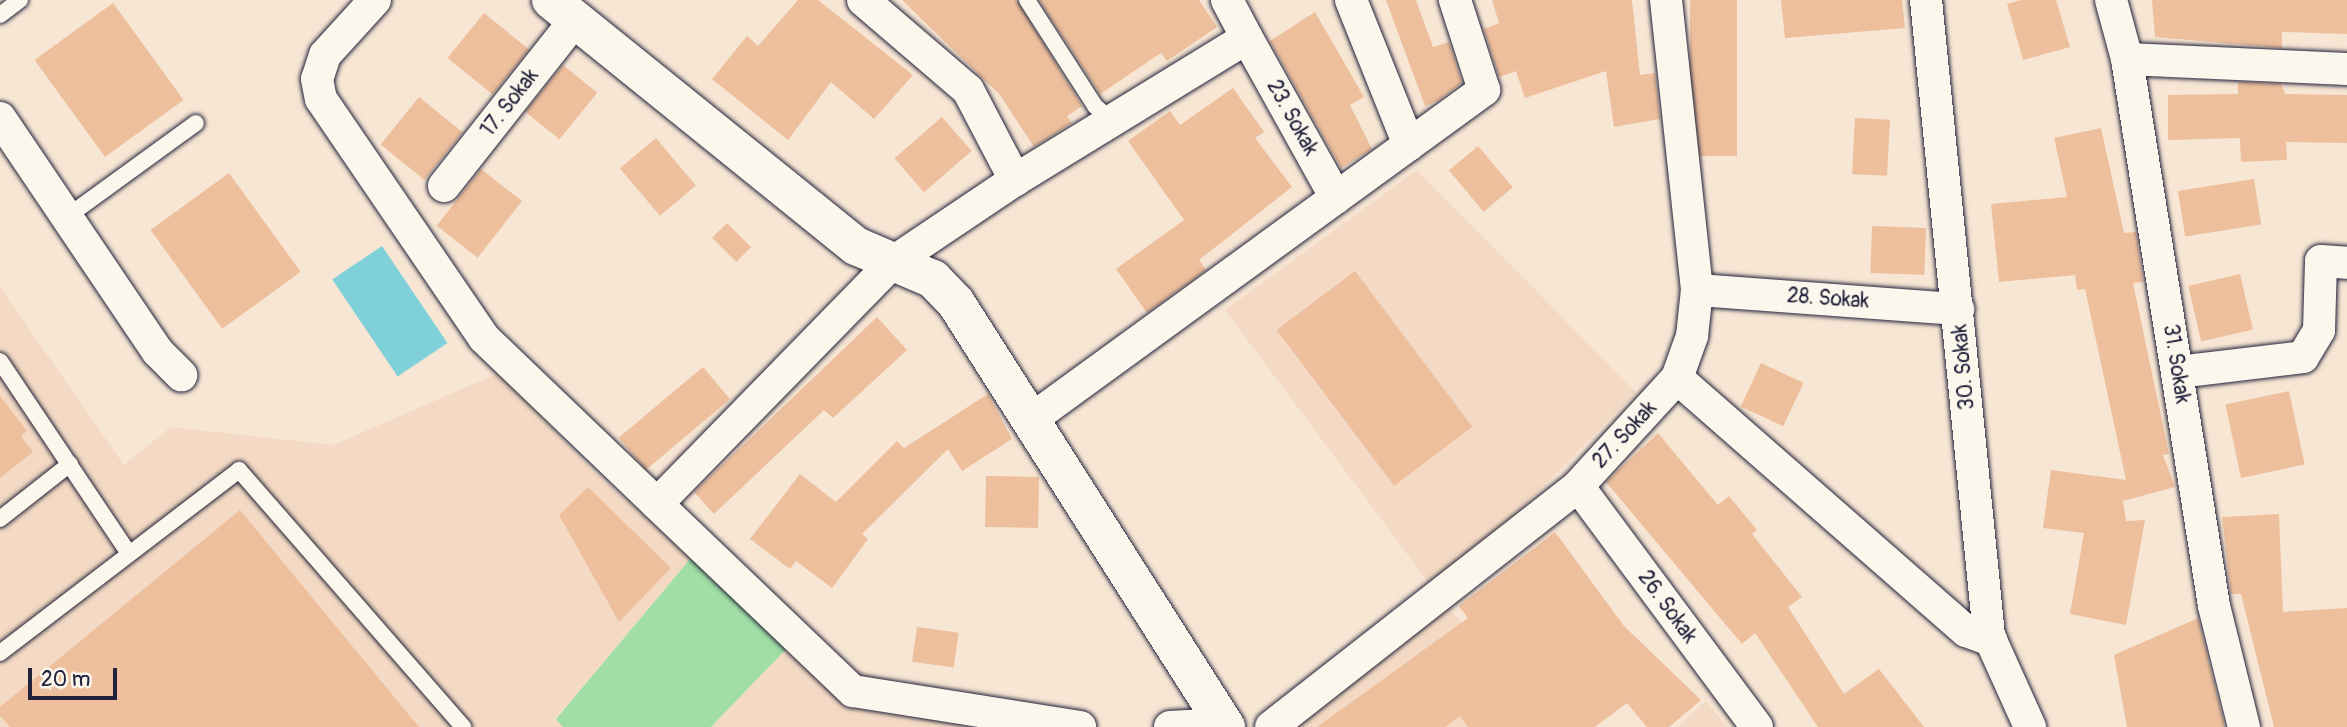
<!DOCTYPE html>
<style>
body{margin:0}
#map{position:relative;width:2347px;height:727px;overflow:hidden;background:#f7e6d4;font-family:Pangolin,sans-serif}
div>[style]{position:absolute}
.built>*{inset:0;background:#f4dac4}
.green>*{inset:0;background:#a1dea5}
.water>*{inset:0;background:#80d0da;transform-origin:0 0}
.building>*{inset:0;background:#edbf9d;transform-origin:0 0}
.roads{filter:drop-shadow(0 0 2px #22223b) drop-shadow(0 0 2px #22223b)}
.lane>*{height:16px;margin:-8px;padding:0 8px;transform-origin:8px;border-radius:8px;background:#fbf7ec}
.street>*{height:32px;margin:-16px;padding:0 16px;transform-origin:16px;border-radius:16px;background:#fbf7ec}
.secondary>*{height:38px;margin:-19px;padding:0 19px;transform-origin:19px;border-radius:19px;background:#fbf7ec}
span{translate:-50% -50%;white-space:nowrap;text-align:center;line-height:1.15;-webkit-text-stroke:5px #fbf7ec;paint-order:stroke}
.street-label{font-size:21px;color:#22223b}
.scale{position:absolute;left:28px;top:668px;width:89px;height:32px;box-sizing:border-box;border:4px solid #22223b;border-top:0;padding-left:9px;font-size:21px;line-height:24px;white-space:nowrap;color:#22223b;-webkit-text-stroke:5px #fbf7ec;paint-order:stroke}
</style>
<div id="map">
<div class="built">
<div style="clip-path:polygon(1417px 170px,1636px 392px,1437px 594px,1550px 727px,1281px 727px,1437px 594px,1225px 310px)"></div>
<div style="clip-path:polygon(0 287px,124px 465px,171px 427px,333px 445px,499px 373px,594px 472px,691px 558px,556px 718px,563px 727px,0 727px)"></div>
<div style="clip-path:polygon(789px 646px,905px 686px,1099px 720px,1096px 727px,711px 727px)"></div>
<div style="clip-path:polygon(1706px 701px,1727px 727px,1678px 727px)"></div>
</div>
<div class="green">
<div style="clip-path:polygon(691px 558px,789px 646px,711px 727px,563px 727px,556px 719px)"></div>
</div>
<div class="water">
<div style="left:382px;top:246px;width:117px;height:60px;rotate:56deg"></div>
</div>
<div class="building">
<div style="clip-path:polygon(798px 0,818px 0,913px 75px,874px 119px,831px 82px,788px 140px,712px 79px,747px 36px,758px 46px)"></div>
<div style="clip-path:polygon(902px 0,1017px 0,1082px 106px,1067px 116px,1072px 123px,1034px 147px,1000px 95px)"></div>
<div style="clip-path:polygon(1039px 0,1199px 0,1217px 27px,1167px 61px,1161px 53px,1100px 94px)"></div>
<div style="clip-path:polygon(1386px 0,1416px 0,1433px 47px,1449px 42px,1462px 83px,1437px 101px,1425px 106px)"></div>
<div style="clip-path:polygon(1492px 0,1632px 0,1640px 75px,1655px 73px,1660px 119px,1614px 127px,1606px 71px,1525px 98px,1516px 71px,1499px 77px,1484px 29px,1499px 23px)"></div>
<div style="left:1690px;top:0;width:47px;height:156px"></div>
<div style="clip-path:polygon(1781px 0,1902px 0,1905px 28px,1785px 38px)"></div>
<div style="clip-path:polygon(2021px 0,2056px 0,2070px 47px,2023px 60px,2007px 4px)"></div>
<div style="clip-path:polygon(2152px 0,2347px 0,2347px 34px,2282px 32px,2282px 48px,2155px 37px)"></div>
<div style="left:113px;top:3px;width:120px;height:97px;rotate:54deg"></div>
<div style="clip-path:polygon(1315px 12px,1364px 97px,1350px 105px,1372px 149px,1341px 168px,1270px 41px)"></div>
<div style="left:484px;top:13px;width:58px;height:58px;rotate:39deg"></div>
<div style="left:563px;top:65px;width:44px;height:60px;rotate:39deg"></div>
<div style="clip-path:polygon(2238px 82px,2281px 84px,2285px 94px,2347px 95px,2347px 143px,2286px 142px,2287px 160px,2241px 162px,2240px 138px,2168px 140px,2168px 95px,2238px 94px)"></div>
<div style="clip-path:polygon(1233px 88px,1264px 132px,1255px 138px,1292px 187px,1199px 260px,1206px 270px,1147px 313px,1116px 269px,1184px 220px,1128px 141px,1170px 111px,1180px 125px)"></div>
<div style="left:419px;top:97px;width:56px;height:61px;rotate:39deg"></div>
<div style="left:942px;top:117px;width:45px;height:63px;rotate:49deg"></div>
<div style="left:1855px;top:118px;width:35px;height:56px;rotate:3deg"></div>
<div style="clip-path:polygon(2101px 128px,2124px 233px,2136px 232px,2143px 282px,2133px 283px,2169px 454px,2163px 455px,2175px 487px,2123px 501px,2126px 521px,2145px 520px,2126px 625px,2070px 614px,2084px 533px,2043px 528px,2051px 470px,2126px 480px,2085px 289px,2077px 290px,2075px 275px,1999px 282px,1991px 204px,2067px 197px,2054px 138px)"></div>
<div style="left:656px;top:138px;width:62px;height:47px;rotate:50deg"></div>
<div style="left:1478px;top:146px;width:54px;height:38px;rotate:50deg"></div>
<div style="left:481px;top:169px;width:52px;height:72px;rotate:38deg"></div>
<div style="left:229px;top:173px;width:122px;height:97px;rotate:54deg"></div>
<div style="left:2254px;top:179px;width:46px;height:77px;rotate:81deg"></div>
<div style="left:727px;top:223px;width:34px;height:21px;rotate:45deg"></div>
<div style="left:1872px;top:226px;width:54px;height:47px;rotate:2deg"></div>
<div style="left:1355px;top:271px;width:195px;height:98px;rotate:53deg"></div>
<div style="left:2240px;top:274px;width:57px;height:53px;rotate:77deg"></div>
<div style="clip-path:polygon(877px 317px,907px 350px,833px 418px,824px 410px,714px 514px,694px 492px)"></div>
<div style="left:1761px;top:363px;width:47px;height:48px;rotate:25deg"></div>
<div style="left:703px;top:367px;width:42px;height:110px;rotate:50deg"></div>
<div style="left:2289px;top:391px;width:75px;height:65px;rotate:78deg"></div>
<div style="clip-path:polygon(988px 394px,1012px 439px,962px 471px,948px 449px,862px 534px,868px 539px,832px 588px,796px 561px,790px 569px,750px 539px,800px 474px,836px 502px,897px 441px,904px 448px)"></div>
<div style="clip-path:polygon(0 396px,27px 431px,21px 436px,33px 452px,0 478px)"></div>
<div style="clip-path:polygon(1658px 433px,1718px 505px,1729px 496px,1757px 530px,1752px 534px,1802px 597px,1788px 607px,1844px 694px,1879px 669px,1924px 727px,1818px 727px,1755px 633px,1742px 644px,1606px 482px)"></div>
<div style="left:986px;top:476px;width:53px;height:51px;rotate:1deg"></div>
<div style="clip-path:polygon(588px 487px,671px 568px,619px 622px,559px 515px)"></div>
<div style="clip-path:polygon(240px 510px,419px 727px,10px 727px,0 716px,0 707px)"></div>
<div style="clip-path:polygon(2279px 514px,2283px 612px,2347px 608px,2347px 727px,2274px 727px,2241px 594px,2231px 594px,2222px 517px)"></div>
<div style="clip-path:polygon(1555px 532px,1624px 626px,1701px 700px,1669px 727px,1647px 727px,1627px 703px,1595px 727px,1468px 727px,1460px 716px,1445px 727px,1317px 727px,1468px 618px,1459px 606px)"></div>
<div style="clip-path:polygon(2198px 618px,2225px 727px,2127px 727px,2114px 655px)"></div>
<div style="left:917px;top:627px;width:42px;height:35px;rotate:8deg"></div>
</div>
<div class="roads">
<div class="lane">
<div style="left:1027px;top:0;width:126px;rotate:57.3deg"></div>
<div style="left:1095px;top:106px;width:23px;rotate:41deg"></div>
<div style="left:0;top:15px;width:25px;rotate:-37deg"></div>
<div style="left:68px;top:216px;width:158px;rotate:-36deg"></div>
<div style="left:0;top:361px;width:232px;rotate:56.2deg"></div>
<div style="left:0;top:519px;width:89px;rotate:-38.2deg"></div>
<div style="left:0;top:653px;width:301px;rotate:-37.4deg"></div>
<div style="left:239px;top:470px;width:341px;rotate:48.9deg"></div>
</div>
<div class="street">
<div style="left:375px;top:0;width:74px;rotate:132.3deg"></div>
<div style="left:325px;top:55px;width:25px;rotate:108deg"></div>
<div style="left:317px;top:79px;width:20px;rotate:79deg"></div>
<div style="left:321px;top:99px;width:289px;rotate:55.7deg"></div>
<div style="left:484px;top:338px;width:240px;rotate:43.8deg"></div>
<div style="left:863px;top:0;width:138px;rotate:40.6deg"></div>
<div style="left:968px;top:90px;width:102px;rotate:62.4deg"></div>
<div style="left:1015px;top:180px;width:147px;rotate:146.1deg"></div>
<div style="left:893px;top:262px;width:338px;rotate:134.3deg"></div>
<div style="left:657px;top:504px;width:271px;rotate:43.7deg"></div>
<div style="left:853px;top:691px;width:230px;rotate:9deg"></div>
<div style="left:1351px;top:0;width:156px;rotate:68.2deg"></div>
<div style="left:1926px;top:0;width:639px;rotate:84.34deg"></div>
<div style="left:1989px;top:636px;width:100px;rotate:65.7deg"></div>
<div style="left:2111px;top:0;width:61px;rotate:74.8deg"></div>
<div style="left:2127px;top:59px;width:554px;rotate:80.96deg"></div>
<div style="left:2214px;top:606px;width:125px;rotate:76.1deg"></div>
<div style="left:1247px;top:38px;width:183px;rotate:60.9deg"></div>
<div style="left:2127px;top:59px;width:220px;rotate:2.6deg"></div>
<div style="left:0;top:118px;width:282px;rotate:56deg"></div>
<div style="left:158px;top:352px;width:33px;rotate:45deg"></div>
<div style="left:1015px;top:180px;width:272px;rotate:-31.5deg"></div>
<div style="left:1247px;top:38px;width:43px;rotate:-117.8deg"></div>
<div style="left:444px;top:186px;width:213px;rotate:-51.7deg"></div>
<div style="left:1697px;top:290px;width:262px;rotate:4.2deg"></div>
<div style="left:2178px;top:372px;width:126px;rotate:-6.8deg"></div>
<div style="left:2303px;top:357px;width:31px;rotate:-59deg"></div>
<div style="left:2319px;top:330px;width:69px;rotate:-88.3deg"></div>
<div style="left:2321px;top:261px;width:26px;rotate:4deg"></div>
<div style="left:1677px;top:378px;width:384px;rotate:41.2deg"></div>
<div style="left:1966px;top:631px;width:27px;rotate:20deg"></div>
<div style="left:1029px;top:421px;width:563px;rotate:-36.03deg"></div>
<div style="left:1484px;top:90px;width:95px;rotate:-107.9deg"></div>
<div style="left:1578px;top:486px;width:300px;rotate:53.4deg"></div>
<div style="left:1170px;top:727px;width:54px;rotate:-3.2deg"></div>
<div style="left:1271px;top:727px;width:390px;rotate:-38.1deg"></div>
<div style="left:1578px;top:486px;width:147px;rotate:-47.5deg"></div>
<div style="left:1677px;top:378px;width:45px;rotate:-70.3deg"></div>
<div style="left:1692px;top:336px;width:46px;rotate:-83.8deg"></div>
<div style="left:1697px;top:290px;width:292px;rotate:-96.1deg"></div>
</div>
<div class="secondary">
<div style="left:551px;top:0;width:392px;rotate:38.9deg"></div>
<div style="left:856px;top:246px;width:84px;rotate:23.2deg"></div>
<div style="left:933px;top:279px;width:33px;rotate:46deg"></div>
<div style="left:956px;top:303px;width:503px;rotate:57.51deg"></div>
</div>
</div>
<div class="street-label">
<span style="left:510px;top:103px;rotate:-52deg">17. Sokak</span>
<span style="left:1292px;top:118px;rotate:61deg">23. Sokak</span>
<span style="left:1828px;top:299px;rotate:4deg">28. Sokak</span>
<span style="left:2176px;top:364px;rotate:81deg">31. Sokak</span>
<span style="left:1964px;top:367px;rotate:-95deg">30. Sokak</span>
<span style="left:1625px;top:435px;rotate:-47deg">27. Sokak</span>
<span style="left:1667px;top:607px;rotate:54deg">26. Sokak</span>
</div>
<div class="scale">20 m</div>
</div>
